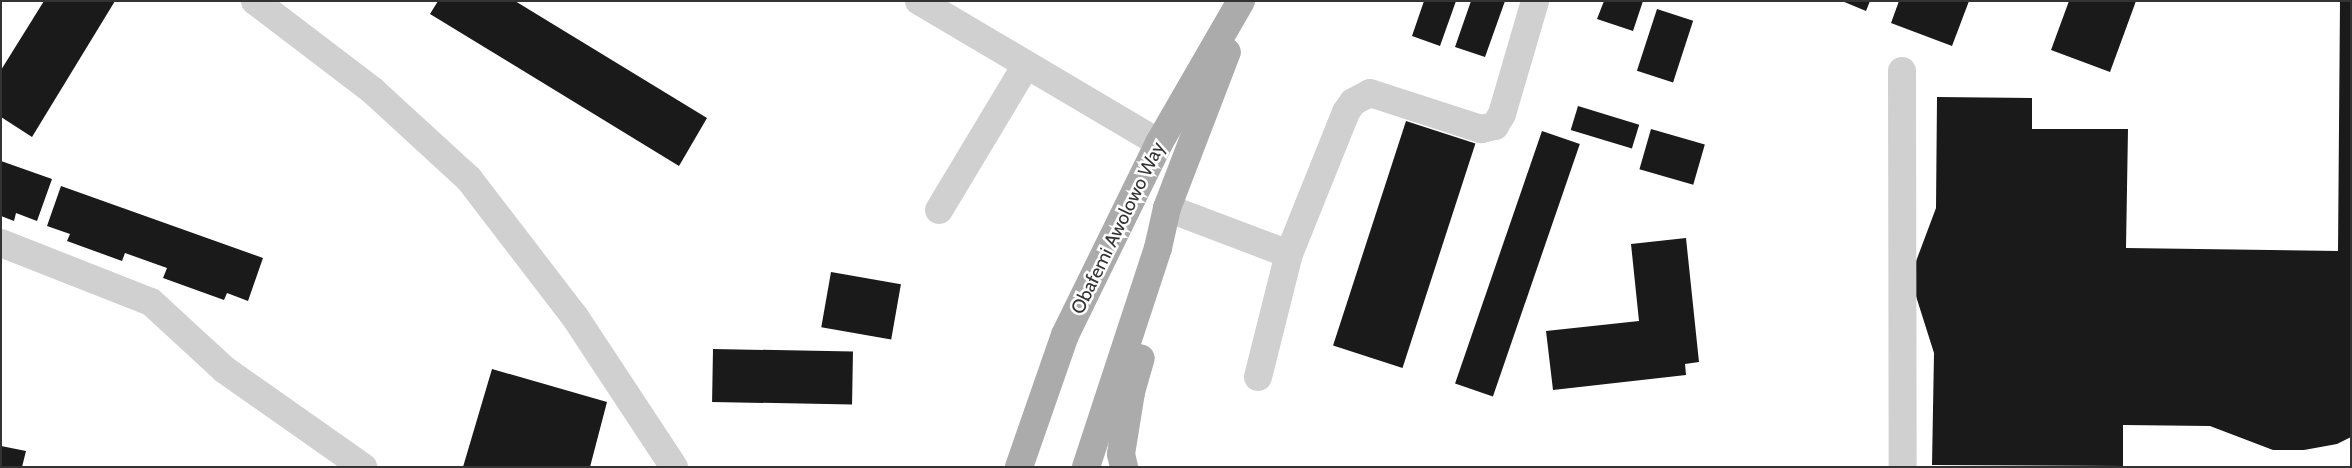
<!DOCTYPE html>
<style>
body{margin:0}
#map{position:relative;width:2352px;height:468px;overflow:hidden;background:#fff;font-family:Cabin,sans-serif}
div>[style]{position:absolute}
.building>*{inset:0;background:#1a1a1a;transform-origin:0 0}
.minor>*{height:28px;margin:-14px;padding:0 14px;transform-origin:14px;border-radius:14px;background:#d0d0d0}
.major>*{height:28px;margin:-14px;padding:0 14px;transform-origin:14px;border-radius:14px;background:#ababab}
span{translate:-50% -50%;white-space:nowrap;text-align:center;line-height:1.15;-webkit-text-stroke:5px #fff;paint-order:stroke}
.street-label{font-size:19px;color:#333}
.frame{position:absolute;inset:0;border:2px solid #333;pointer-events:none}
</style>
<div id="map">
<div class="building">
<div style="clip-path:polygon(44px 1px,115px 1px,32px 137px,1px 117px,1px 70px)"></div>
<div style="clip-path:polygon(438px 1px,515px 1px,707px 118px,679px 166px,430px 14px)"></div>
<div style="clip-path:polygon(1424px 1px,1456px 1px,1440px 46px,1412px 36px)"></div>
<div style="clip-path:polygon(1471px 1px,1505px 1px,1485px 57px,1455px 47px)"></div>
<div style="clip-path:polygon(1604px 1px,1643px 1px,1633px 31px,1597px 19px)"></div>
<div style="clip-path:polygon(1842px 1px,1870px 1px,1866px 11px)"></div>
<div style="clip-path:polygon(1899px 1px,1969px 1px,1952px 46px,1891px 23px)"></div>
<div style="clip-path:polygon(2069px 1px,2136px 1px,2110px 72px,2051px 50px)"></div>
<div style="clip-path:polygon(2340px 1px,2351px 1px,2351px 437px,2337px 444px,2304px 450px,2273px 450px,2210px 426px,2123px 425px,2123px 466px,1932px 465px,1934px 353px,1915px 293px,1915px 264px,1936px 208px,1937px 97px,2032px 98px,2032px 129px,2128px 129px,2126px 248px,2338px 251px)"></div>
<div style="left:1657px;top:9px;width:38px;height:65px;rotate:18deg"></div>
<div style="left:1578px;top:106px;width:64px;height:25px;rotate:17deg"></div>
<div style="left:1406px;top:121px;width:73px;height:236px;rotate:18deg"></div>
<div style="left:1651px;top:129px;width:56px;height:42px;rotate:16deg"></div>
<div style="left:1542px;top:131px;width:40px;height:267px;rotate:19deg"></div>
<div style="clip-path:polygon(1px 161px,52px 179px,37px 221px,16px 213px,14px 221px,1px 216px)"></div>
<div style="clip-path:polygon(61px 186px,263px 258px,248px 301px,227px 293px,224px 300px,163px 278px,167px 268px,125px 253px,122px 261px,67px 241px,70px 234px,47px 226px)"></div>
<div style="clip-path:polygon(1686px 238px,1699px 362px,1685px 364px,1686px 375px,1553px 390px,1546px 331px,1639px 321px,1631px 244px)"></div>
<div style="left:831px;top:272px;width:71px;height:56px;rotate:10deg"></div>
<div style="left:713px;top:349px;width:140px;height:53px;rotate:1deg"></div>
<div style="clip-path:polygon(492px 369px,607px 402px,590px 467px,463px 467px)"></div>
<div style="clip-path:polygon(1px 446px,26px 451px,22px 467px,1px 467px)"></div>
</div>
<div class="minor">
<div style="left:255px;top:1px;width:148px;rotate:37.3deg"></div>
<div style="left:373px;top:91px;width:130px;rotate:42.5deg"></div>
<div style="left:469px;top:179px;width:174px;rotate:52.5deg"></div>
<div style="left:575px;top:317px;width:180px;rotate:56.6deg"></div>
<div style="left:919px;top:1px;width:279px;rotate:30.6deg"></div>
<div style="left:1902px;top:71px;width:396px;rotate:89.9deg"></div>
<div style="left:1167px;top:208px;width:130px;rotate:20.7deg"></div>
<div style="left:939px;top:210px;width:169px;rotate:-59deg"></div>
<div style="left:1px;top:243px;width:161px;rotate:21.5deg"></div>
<div style="left:151px;top:302px;width:100px;rotate:42.6deg"></div>
<div style="left:225px;top:370px;width:169px;rotate:35.1deg"></div>
<div style="left:1258px;top:377px;width:127px;rotate:-75.9deg"></div>
<div style="left:1289px;top:254px;width:153px;rotate:-68.1deg"></div>
<div style="left:1346px;top:112px;width:12px;rotate:-55deg"></div>
<div style="left:1353px;top:102px;width:19px;rotate:-28deg"></div>
<div style="left:1370px;top:93px;width:117px;rotate:18deg"></div>
<div style="left:1481px;top:129px;width:14px;rotate:-12deg"></div>
<div style="left:1495px;top:126px;width:14px;rotate:-60deg"></div>
<div style="left:1502px;top:114px;width:118px;rotate:-73.7deg"></div>
</div>
<div class="major">
<div style="left:1019px;top:467px;width:140px;rotate:-70.8deg"></div>
<div style="left:1065px;top:335px;width:214px;rotate:-63.9deg"></div>
<div style="left:1159px;top:143px;width:164px;rotate:-60deg"></div>
<div style="left:1086px;top:467px;width:231px;rotate:-71.8deg"></div>
<div style="left:1158px;top:248px;width:41px;rotate:-77.3deg"></div>
<div style="left:1167px;top:208px;width:167px;rotate:-69deg"></div>
<div style="left:1124px;top:467px;width:13px;rotate:-103deg"></div>
<div style="left:1121px;top:454px;width:63px;rotate:-80.8deg"></div>
<div style="left:1131px;top:392px;width:35px;rotate:-74deg"></div>
</div>
<div class="street-label">
<span style="left:1118px;top:228px;rotate:-64deg">Obafemi Awolowo Way</span>
</div>
<div class="frame"></div>
</div>
